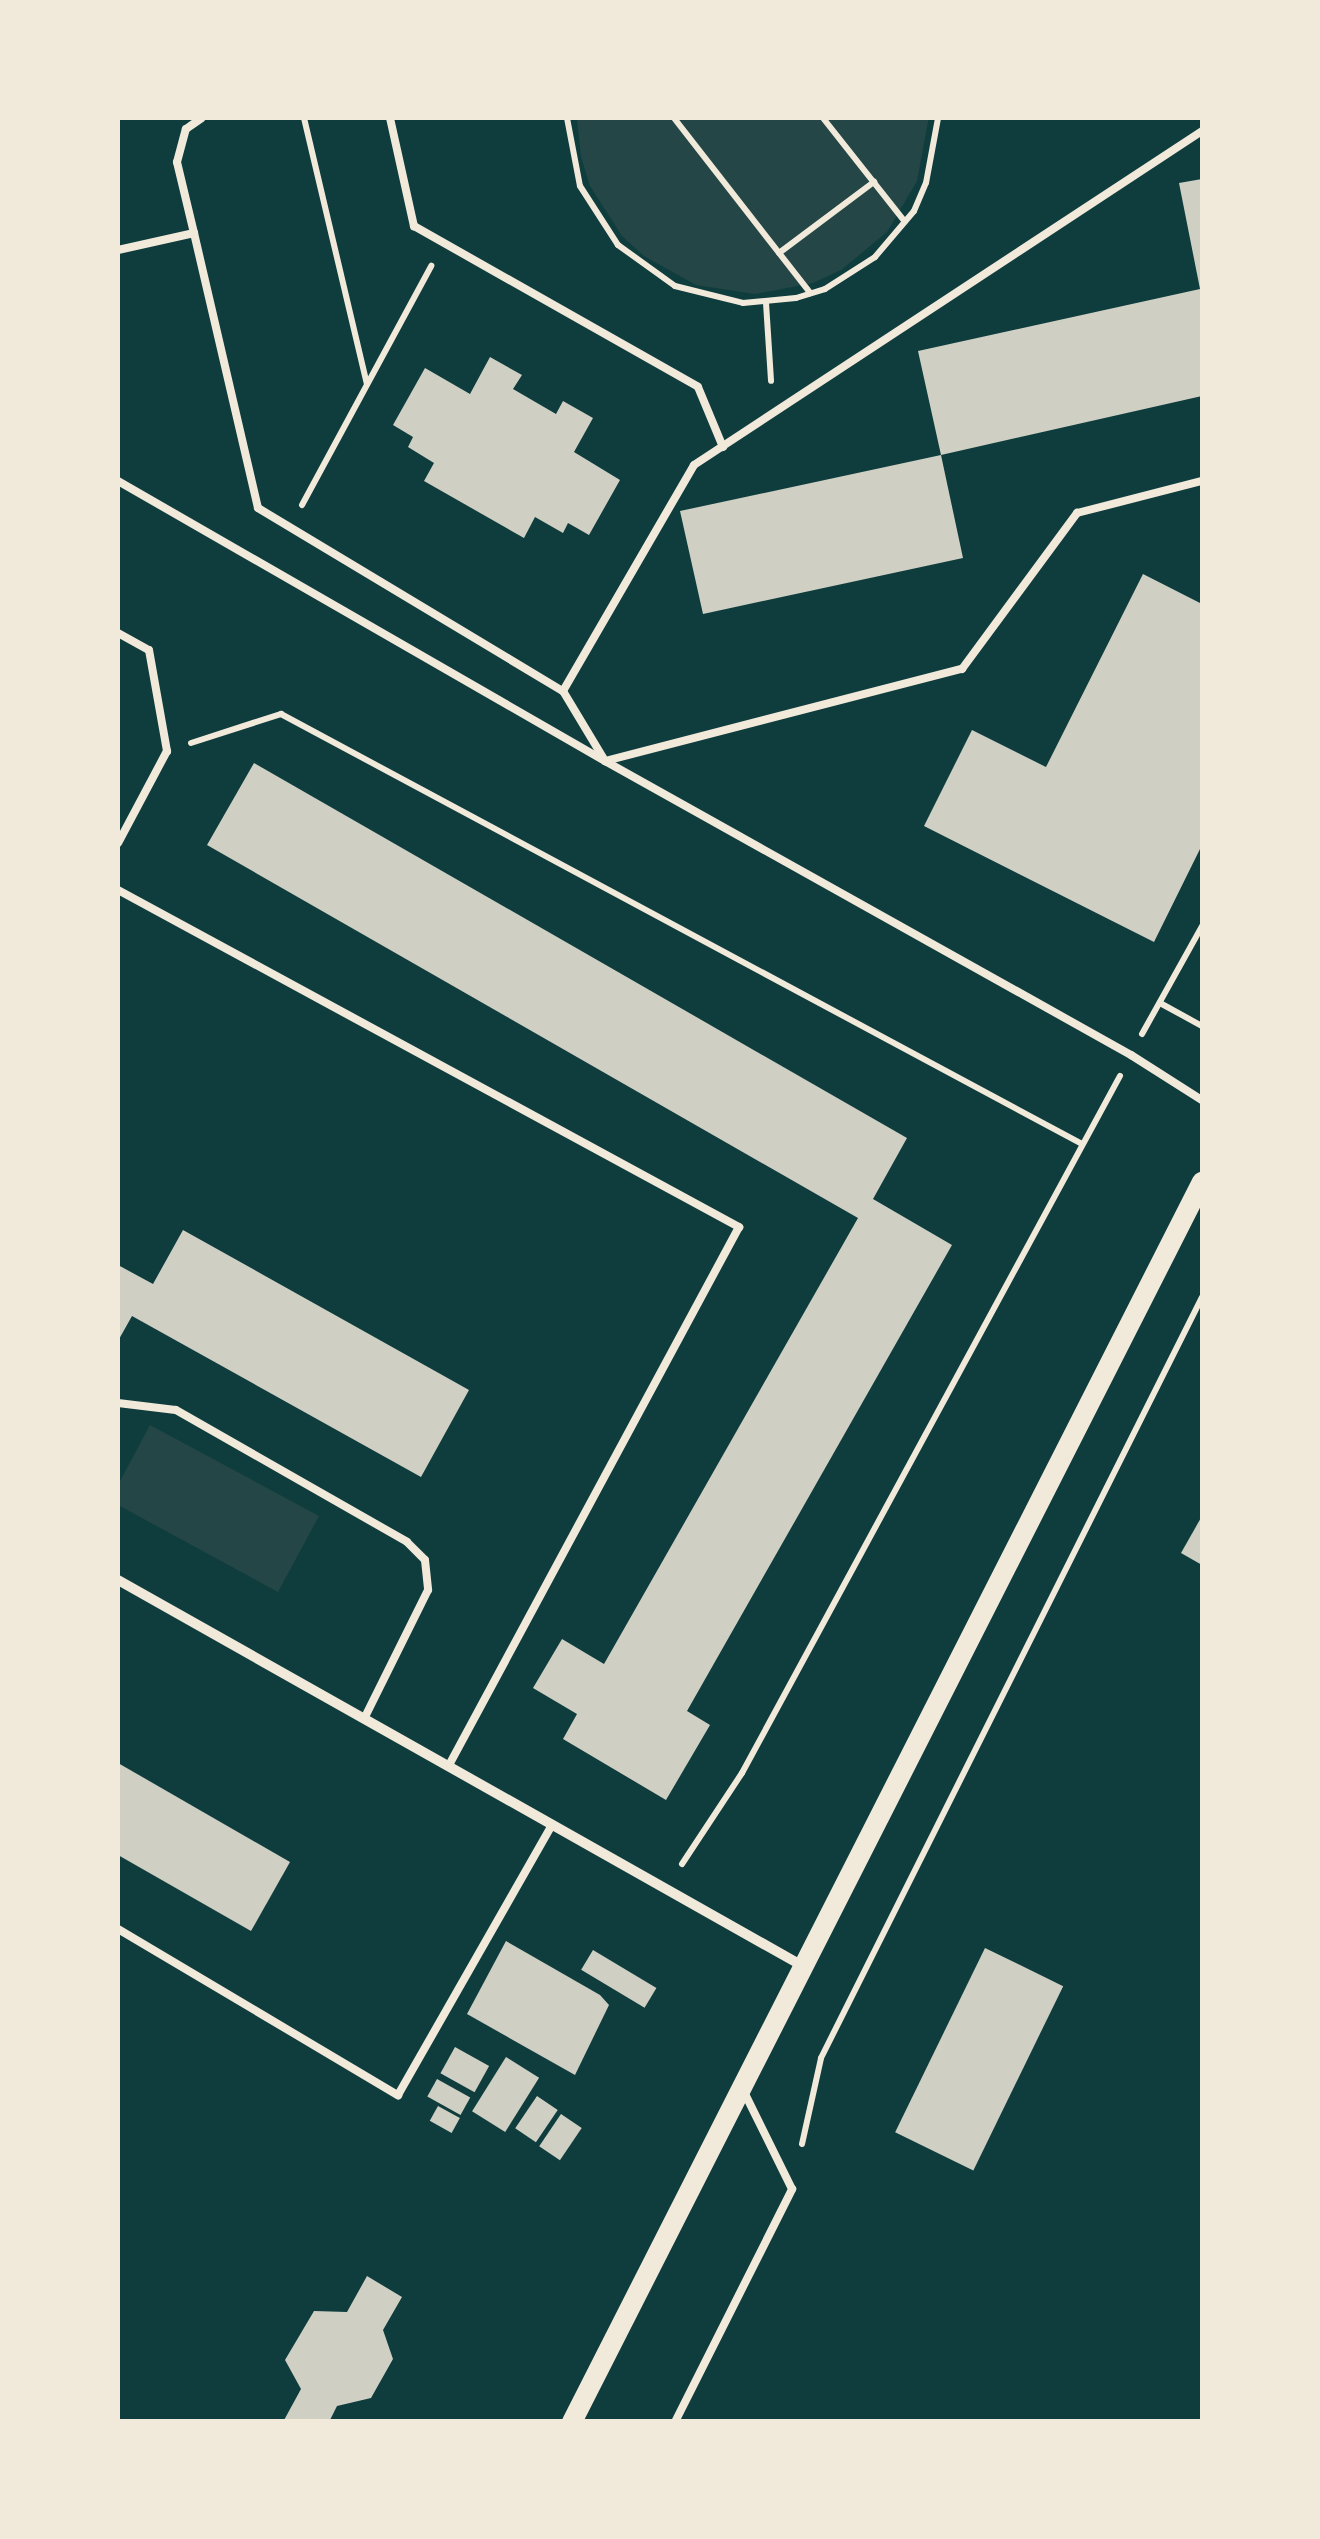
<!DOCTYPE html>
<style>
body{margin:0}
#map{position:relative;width:1320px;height:2539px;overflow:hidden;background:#0f3d3e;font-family:Overpass,sans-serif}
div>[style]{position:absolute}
.green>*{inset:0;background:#244646}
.building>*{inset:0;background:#cfcfc3;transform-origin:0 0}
.path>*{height:6px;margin:-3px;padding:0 3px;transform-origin:3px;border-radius:3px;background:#f1e9da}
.service>*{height:8px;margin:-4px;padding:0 4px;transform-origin:4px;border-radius:4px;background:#f1e9da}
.minor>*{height:10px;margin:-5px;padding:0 5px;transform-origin:5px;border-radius:5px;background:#f1e9da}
.secondary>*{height:20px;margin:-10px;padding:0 10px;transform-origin:10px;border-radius:10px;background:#f1e9da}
span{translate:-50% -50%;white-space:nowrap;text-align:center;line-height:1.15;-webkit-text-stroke:8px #f1e9da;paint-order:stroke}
.frame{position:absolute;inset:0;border:120px solid #f1e9da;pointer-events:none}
</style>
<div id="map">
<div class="green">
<div style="clip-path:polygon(577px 118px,928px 118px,928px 122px,917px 181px,887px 232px,841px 270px,813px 283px,755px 294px,696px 285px,644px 256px,622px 236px,590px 186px,581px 157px)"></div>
<div style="clip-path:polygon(150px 1425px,319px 1516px,278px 1592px,118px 1505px,118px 1485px)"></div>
</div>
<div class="building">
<div style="clip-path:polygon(1202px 179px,1202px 396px,941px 455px,963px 558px,703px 614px,680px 511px,941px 455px,918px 351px,1200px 289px,1179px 183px)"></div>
<div style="clip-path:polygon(490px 357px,522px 375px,513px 389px,556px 414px,563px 401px,593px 418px,574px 452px,620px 480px,589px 535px,568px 523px,563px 533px,535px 517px,524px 538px,424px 481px,434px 463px,408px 447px,413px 437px,393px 425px,425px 368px,470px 394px)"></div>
<div style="clip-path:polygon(1143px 574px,1202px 604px,1202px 845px,1154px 942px,924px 826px,972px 730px,1046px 767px)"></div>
<div style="clip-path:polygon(254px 763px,907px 1138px,873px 1199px,952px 1245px,687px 1711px,710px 1725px,666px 1800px,563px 1739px,577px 1714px,533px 1688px,562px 1639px,604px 1664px,858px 1218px,207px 845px)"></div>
<div style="clip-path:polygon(183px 1230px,469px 1390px,421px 1477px,132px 1316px,118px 1341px,118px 1265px,153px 1284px)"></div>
<div style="clip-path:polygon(1202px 1516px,1202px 1565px,1181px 1553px)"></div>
<div style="clip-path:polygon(118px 1763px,290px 1862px,251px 1931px,118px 1855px)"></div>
<div style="clip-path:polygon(506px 1941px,600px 1995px,609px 2005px,575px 2075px,467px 2014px)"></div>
<div style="left:985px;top:1948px;width:87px;height:205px;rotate:26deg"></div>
<div style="left:593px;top:1950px;width:74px;height:23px;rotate:31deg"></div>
<div style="left:455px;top:2047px;width:39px;height:30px;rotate:29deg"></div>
<div style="left:506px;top:2057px;width:39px;height:64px;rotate:32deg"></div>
<div style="left:437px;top:2079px;width:38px;height:20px;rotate:29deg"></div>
<div style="left:537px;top:2096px;width:25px;height:39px;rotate:34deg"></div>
<div style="left:438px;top:2106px;width:25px;height:17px;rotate:29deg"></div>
<div style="left:561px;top:2114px;width:25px;height:39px;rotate:34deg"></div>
<div style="clip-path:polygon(367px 2276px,402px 2297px,383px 2330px,393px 2359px,371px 2398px,337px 2406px,329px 2422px,283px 2422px,301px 2389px,285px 2360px,314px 2311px,347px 2312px)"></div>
</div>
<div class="path">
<div style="left:304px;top:118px;width:273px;rotate:76.7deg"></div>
<div style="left:567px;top:118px;width:69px;rotate:79.2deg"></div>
<div style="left:580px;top:186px;width:70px;rotate:57.2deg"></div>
<div style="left:618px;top:245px;width:70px;rotate:35.7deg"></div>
<div style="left:675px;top:286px;width:70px;rotate:14deg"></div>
<div style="left:743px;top:303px;width:53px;rotate:-5.4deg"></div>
<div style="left:796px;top:298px;width:30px;rotate:-17deg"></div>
<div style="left:825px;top:289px;width:59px;rotate:-32.6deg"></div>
<div style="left:875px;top:257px;width:60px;rotate:-49.7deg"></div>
<div style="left:914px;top:211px;width:30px;rotate:-67deg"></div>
<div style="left:926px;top:183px;width:66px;rotate:-79.5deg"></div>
<div style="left:674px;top:118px;width:222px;rotate:52.1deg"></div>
<div style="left:823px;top:118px;width:132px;rotate:51.7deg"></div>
<div style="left:779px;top:253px;width:119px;rotate:-36.8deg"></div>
<div style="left:766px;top:303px;width:78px;rotate:86.3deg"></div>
<div style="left:302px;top:505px;width:272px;rotate:-61.6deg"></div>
<div style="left:191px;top:743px;width:95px;rotate:-17.9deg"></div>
<div style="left:281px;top:714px;width:909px;rotate:28.23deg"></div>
<div style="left:1160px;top:1003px;width:48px;rotate:28.7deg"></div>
<div style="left:1142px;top:1034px;width:124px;rotate:-60.9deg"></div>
<div style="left:682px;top:1864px;width:109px;rotate:-56.6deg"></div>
<div style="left:742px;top:1773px;width:793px;rotate:-61.53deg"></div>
<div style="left:802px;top:2144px;width:88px;rotate:-77.5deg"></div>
<div style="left:821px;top:2058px;width:851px;rotate:-63.4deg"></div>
</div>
<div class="service">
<div style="left:390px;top:118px;width:111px;rotate:77.5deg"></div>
<div style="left:414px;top:226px;width:326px;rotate:29.5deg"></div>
<div style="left:698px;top:387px;width:65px;rotate:67.4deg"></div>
<div style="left:194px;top:233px;width:282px;rotate:76.9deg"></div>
<div style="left:258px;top:508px;width:356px;rotate:31deg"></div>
<div style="left:563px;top:691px;width:82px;rotate:59deg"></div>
<div style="left:605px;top:761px;width:369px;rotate:-14.5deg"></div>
<div style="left:962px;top:669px;width:194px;rotate:-53.6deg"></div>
<div style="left:1077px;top:513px;width:129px;rotate:-14.4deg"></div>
<div style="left:118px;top:250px;width:78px;rotate:-12.6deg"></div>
<div style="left:194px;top:233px;width:73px;rotate:-103.5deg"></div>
<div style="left:177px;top:162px;width:34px;rotate:-75deg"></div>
<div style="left:186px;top:129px;width:19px;rotate:-35deg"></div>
<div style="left:118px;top:481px;width:562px;rotate:29.9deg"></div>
<div style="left:605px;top:761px;width:603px;rotate:29.2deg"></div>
<div style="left:1131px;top:1055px;width:84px;rotate:32.4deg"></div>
<div style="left:118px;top:633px;width:35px;rotate:29deg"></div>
<div style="left:149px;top:650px;width:103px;rotate:79.9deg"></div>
<div style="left:167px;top:751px;width:104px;rotate:118deg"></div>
<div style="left:563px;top:691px;width:261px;rotate:-59.9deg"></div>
<div style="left:694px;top:465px;width:608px;rotate:-33.32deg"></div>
<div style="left:118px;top:890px;width:707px;rotate:28.49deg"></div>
<div style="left:739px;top:1227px;width:613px;rotate:118.32deg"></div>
<div style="left:118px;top:1403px;width:58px;rotate:6.9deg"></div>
<div style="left:176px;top:1410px;width:266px;rotate:29.7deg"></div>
<div style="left:407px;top:1542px;width:25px;rotate:45deg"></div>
<div style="left:425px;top:1560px;width:30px;rotate:84deg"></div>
<div style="left:428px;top:1590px;width:144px;rotate:116.4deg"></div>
<div style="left:118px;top:1929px;width:326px;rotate:30.7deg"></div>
<div style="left:398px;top:2095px;width:311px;rotate:-60.3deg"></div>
<div style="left:675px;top:2422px;width:261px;rotate:-63.3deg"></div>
<div style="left:792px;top:2189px;width:110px;rotate:-116.3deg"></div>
</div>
<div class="minor">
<div style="left:118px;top:1580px;width:784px;rotate:29.41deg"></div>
</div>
<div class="secondary">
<div style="left:572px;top:2422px;width:1391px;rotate:-63.07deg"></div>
</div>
<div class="frame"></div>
</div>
